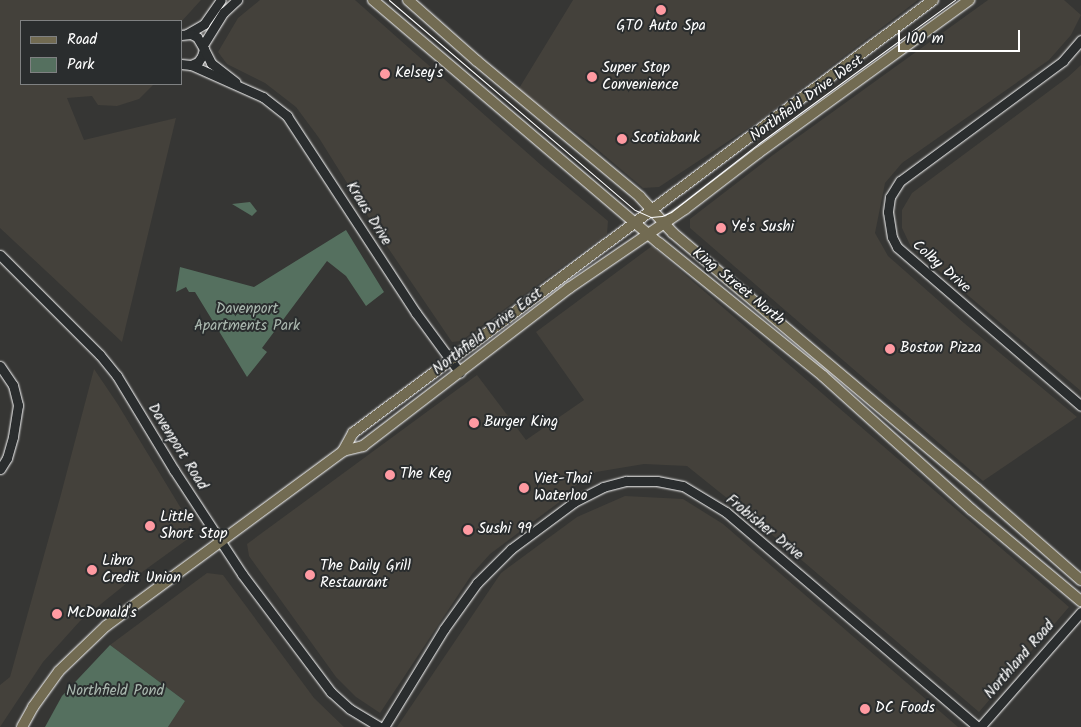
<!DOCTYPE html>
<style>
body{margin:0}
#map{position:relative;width:1081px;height:727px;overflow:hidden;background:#363634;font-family:Kalam,sans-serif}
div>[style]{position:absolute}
.built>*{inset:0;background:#44413b}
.green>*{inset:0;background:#55705f}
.roads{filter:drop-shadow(0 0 1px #fff) drop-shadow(0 0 1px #fff)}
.minor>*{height:9px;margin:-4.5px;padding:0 4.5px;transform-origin:4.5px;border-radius:4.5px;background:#2a2d2e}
.major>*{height:10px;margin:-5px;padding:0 5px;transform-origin:5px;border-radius:5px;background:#726b52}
.tram>*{height:1px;margin:-0.5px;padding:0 0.5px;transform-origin:0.5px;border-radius:0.5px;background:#fff}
.dots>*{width:14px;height:14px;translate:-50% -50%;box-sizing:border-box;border:2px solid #2a2d2e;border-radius:50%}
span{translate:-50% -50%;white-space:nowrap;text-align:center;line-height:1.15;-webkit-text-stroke:4px #2a2d2e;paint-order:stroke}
.poi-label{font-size:15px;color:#fff}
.left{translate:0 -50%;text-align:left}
.street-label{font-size:15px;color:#fff}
.park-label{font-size:15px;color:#aab8af}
.legend{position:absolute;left:20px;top:20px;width:162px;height:65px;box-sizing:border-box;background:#2a2d2e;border:1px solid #7f8182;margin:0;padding:6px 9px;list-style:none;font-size:15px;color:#fff}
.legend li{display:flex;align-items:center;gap:10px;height:25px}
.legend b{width:25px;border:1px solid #7f8182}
.scale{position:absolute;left:898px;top:30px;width:122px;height:22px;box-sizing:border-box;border:2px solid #fff;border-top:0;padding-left:6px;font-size:15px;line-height:18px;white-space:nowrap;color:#fff;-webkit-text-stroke:4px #2a2d2e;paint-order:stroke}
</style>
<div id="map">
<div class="built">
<div style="clip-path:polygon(0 0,201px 0,181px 22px,21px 21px,21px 84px,154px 84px,139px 99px,117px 106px,98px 105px,92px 96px,67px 98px,84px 140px,176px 118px,122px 342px,0 228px)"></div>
<div style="clip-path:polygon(260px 0,355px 0,541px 165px,608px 221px,607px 234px,461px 341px,452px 342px,382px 239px,319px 138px,296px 107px,265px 83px,227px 64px,218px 52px,238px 18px)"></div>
<div style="clip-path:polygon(573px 0,918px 0,759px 121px,659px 187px,643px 188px,585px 139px,518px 90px)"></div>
<div style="clip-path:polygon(988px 0,1064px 0,1081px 15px,1071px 35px,1049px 60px,902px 163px,885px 183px,875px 233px,888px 256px,964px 323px,1077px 417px,983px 481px,690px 228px,690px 219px,773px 155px)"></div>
<div style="clip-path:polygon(1081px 65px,1081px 391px,911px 247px,902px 228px,902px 210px,912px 193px,1068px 77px)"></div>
<div style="clip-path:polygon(652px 246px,1069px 607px,979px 712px,763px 527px,687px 466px,644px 464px,596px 472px,569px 490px,566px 497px,490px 554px,472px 574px,380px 713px,356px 697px,336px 677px,249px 556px,247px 544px,477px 375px,526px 440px,584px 400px,536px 332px)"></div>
<div style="clip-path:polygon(94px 369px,117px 403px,196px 533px,127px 583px,80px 621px,43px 662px,0 727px,0 685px,10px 677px,60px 498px)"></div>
<div style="clip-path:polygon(625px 496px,683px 499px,723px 524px,958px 727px,397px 727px,501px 573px,577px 517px)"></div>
<div style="clip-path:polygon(207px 573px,223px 575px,314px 698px,344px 727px,168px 727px,185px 701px,110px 645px)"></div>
</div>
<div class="green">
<div style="clip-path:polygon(250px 202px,257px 211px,252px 216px,232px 204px)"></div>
<div style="clip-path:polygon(346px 230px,384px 292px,366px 306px,346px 276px,327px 261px,262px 348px,267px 352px,247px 377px,195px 292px,189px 292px,186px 287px,176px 292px,180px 267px,254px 287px)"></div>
<div style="clip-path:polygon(110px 645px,185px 701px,168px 727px,45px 727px,62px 696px)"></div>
</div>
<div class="roads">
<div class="minor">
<div style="left:187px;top:34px;width:20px;rotate:-30deg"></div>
<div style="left:204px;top:24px;width:29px;rotate:-55deg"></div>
<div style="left:181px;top:35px;width:10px;rotate:-6deg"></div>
<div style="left:191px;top:34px;width:7px;rotate:27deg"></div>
<div style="left:197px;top:37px;width:14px;rotate:60deg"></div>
<div style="left:204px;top:49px;width:7px;rotate:106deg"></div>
<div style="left:202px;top:56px;width:7px;rotate:124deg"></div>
<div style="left:198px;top:62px;width:8px;rotate:157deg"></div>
<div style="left:191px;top:65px;width:10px;rotate:-174deg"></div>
<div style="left:1081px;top:40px;width:28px;rotate:131deg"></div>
<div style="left:1063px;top:61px;width:202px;rotate:143.6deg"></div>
<div style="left:900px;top:181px;width:19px;rotate:122deg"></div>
<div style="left:890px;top:197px;width:15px;rotate:98deg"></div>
<div style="left:888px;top:212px;width:25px;rotate:81deg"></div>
<div style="left:892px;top:237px;width:11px;rotate:63deg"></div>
<div style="left:897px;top:247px;width:243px;rotate:40.8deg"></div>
<div style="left:203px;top:45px;width:39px;rotate:-58deg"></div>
<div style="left:224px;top:12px;width:18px;rotate:-43deg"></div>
<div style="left:204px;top:49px;width:16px;rotate:63deg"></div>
<div style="left:211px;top:63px;width:31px;rotate:38deg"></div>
<div style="left:191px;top:65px;width:79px;rotate:24deg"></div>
<div style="left:263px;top:97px;width:31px;rotate:38deg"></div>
<div style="left:287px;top:116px;width:235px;rotate:56.8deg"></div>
<div style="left:416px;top:313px;width:74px;rotate:53.7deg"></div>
<div style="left:0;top:255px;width:141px;rotate:45deg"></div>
<div style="left:100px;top:355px;width:27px;rotate:51deg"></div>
<div style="left:117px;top:376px;width:110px;rotate:58.8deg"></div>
<div style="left:174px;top:470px;width:124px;rotate:56.8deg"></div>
<div style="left:242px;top:574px;width:148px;rotate:53deg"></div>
<div style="left:331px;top:692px;width:25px;rotate:42deg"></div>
<div style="left:350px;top:709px;width:35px;rotate:31deg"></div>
<div style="left:0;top:366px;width:23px;rotate:56deg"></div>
<div style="left:13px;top:385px;width:21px;rotate:76deg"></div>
<div style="left:18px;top:405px;width:32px;rotate:99deg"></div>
<div style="left:13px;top:437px;width:22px;rotate:106deg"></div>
<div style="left:7px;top:458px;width:13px;rotate:122deg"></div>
<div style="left:384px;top:727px;width:115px;rotate:-58.5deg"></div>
<div style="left:444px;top:629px;width:57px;rotate:-54.3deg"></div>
<div style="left:477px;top:583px;width:48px;rotate:-45deg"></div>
<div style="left:511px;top:549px;width:79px;rotate:-36.7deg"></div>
<div style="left:574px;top:502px;width:33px;rotate:-27deg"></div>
<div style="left:603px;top:487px;width:24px;rotate:-15deg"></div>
<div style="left:626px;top:481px;width:31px"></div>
<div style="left:657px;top:481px;width:26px;rotate:11deg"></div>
<div style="left:683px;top:486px;width:50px;rotate:31.2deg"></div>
<div style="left:726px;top:512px;width:331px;rotate:40.5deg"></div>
<div style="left:980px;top:727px;width:153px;rotate:-48.7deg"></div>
</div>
<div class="major">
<div style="left:373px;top:0;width:375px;rotate:40.4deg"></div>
<div style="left:659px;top:243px;width:211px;rotate:39deg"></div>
<div style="left:823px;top:376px;width:200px;rotate:42deg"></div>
<div style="left:972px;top:510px;width:142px;rotate:39.9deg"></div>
<div style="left:408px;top:0;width:92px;rotate:41.5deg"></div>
<div style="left:477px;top:61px;width:212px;rotate:39.8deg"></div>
<div style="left:640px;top:197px;width:49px;rotate:47.5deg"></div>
<div style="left:673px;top:233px;width:397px;rotate:40.1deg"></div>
<div style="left:977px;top:489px;width:138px;rotate:41.2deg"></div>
<div style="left:343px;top:451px;width:21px;rotate:-61deg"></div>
<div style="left:353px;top:433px;width:724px;rotate:-36.74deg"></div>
<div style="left:22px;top:727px;width:23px;rotate:-61deg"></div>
<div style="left:33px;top:707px;width:44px;rotate:-54.2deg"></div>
<div style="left:59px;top:671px;width:65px;rotate:-43.8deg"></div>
<div style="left:106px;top:626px;width:295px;rotate:-36.4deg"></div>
<div style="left:343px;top:451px;width:21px;rotate:-14deg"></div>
<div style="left:363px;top:446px;width:260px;rotate:-37.5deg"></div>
<div style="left:569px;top:288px;width:140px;rotate:-34.3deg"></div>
<div style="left:685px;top:209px;width:92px;rotate:-37.5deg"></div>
<div style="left:758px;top:153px;width:261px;rotate:-35.9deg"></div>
</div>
</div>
<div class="tram">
<div style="left:389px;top:0;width:323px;rotate:40.5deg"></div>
<div style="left:635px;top:210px;width:17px;rotate:24deg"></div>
<div style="left:651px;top:217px;width:11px;rotate:-5deg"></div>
<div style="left:662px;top:216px;width:10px;rotate:-24deg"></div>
<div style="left:671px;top:212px;width:110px;rotate:-38deg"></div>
<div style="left:758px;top:144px;width:244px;rotate:-36.2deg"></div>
</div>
<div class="dots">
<div style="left:661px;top:10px;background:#ff9aa2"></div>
<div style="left:385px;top:74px;background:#ff9aa2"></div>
<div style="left:592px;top:77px;background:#ff9aa2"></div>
<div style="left:622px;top:139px;background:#ff9aa2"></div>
<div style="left:721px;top:228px;background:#ff9aa2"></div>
<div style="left:890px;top:349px;background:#ff9aa2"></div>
<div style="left:474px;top:423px;background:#ff9aa2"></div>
<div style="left:390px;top:475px;background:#ff9aa2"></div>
<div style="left:524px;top:488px;background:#ff9aa2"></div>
<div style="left:150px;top:526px;background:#ff9aa2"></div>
<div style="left:468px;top:530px;background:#ff9aa2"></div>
<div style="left:92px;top:570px;background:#ff9aa2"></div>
<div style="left:310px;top:575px;background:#ff9aa2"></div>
<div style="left:57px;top:614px;background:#ff9aa2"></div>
<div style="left:865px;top:709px;background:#ff9aa2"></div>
</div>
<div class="poi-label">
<span style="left:661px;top:27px">GTO Auto Spa</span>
<span class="left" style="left:602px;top:77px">Super Stop<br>Convenience</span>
<span class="left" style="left:395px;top:74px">Kelsey's</span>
<span class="left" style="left:632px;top:139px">Scotiabank</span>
<span class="left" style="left:731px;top:228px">Ye's Sushi</span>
<span class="left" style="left:900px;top:349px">Boston Pizza</span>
<span class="left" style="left:484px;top:423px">Burger King</span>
<span class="left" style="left:400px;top:475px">The Keg</span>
<span class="left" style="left:534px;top:488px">Viet-Thai<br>Waterloo</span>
<span class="left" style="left:160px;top:526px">Little<br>Short Stop</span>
<span class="left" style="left:478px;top:530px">Sushi 99</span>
<span class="left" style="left:102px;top:570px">Libro<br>Credit Union</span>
<span class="left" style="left:320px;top:575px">The Daily Grill<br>Restaurant</span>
<span class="left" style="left:67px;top:614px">McDonald's</span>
<span class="left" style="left:875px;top:709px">DC Foods</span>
</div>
<div class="street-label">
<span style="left:807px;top:99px;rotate:-36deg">Northfield Drive West</span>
<span style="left:368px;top:214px;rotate:58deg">Kraus Drive</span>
<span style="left:941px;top:267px;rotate:41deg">Colby Drive</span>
<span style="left:738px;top:287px;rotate:39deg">King Street North</span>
<span style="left:488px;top:332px;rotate:-37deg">Northfield Drive East</span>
<span style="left:177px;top:447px;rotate:58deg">Davenport Road</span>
<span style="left:764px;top:528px;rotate:39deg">Frobisher Drive</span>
<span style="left:1020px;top:660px;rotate:-49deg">Northland Road</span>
</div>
<div class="park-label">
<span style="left:247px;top:318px">Davenport<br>Apartments Park</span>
<span style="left:115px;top:692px">Northfield Pond</span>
</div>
<ul class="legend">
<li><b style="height:6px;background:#726b52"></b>Road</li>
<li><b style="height:14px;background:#55705f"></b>Park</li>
</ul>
<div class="scale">100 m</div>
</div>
